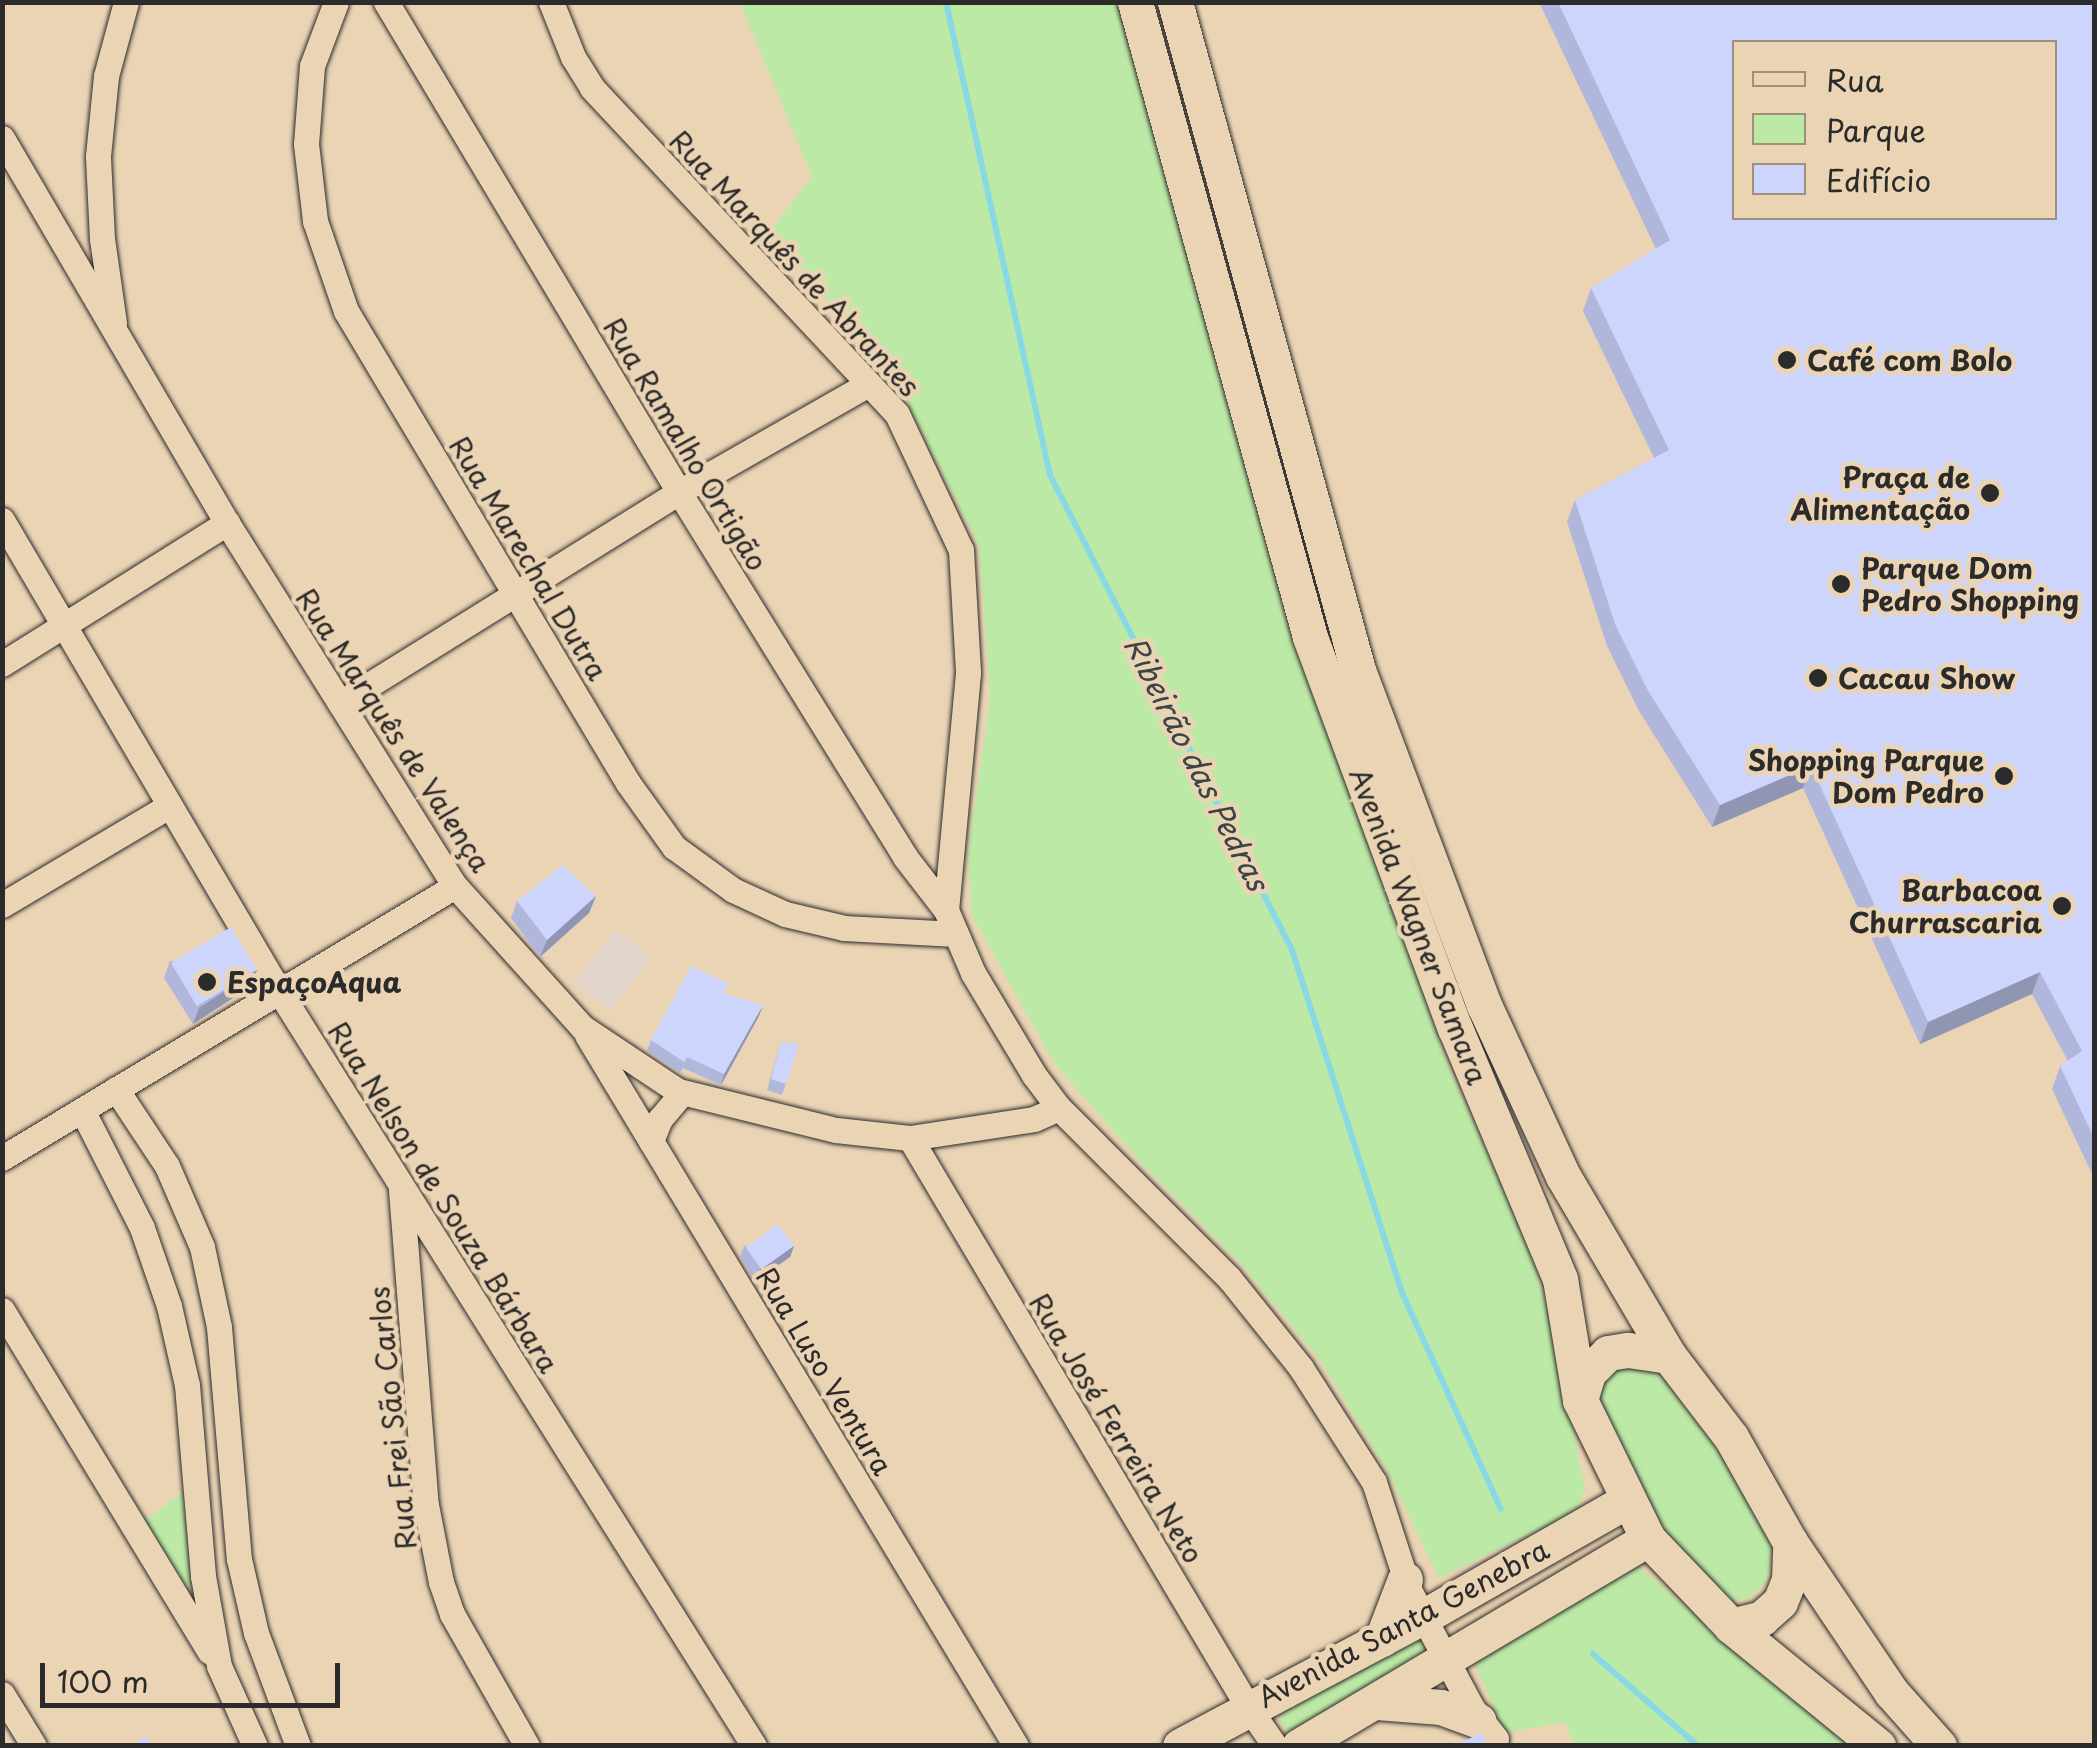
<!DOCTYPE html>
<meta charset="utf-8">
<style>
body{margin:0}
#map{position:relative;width:2097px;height:1748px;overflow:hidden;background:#ebd4b4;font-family:"Playpen Sans",sans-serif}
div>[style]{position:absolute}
.built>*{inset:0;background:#e2d4ca;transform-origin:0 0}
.green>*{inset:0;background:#bde9a6}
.stream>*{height:6px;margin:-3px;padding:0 3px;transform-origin:3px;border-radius:3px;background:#89d9e4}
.roads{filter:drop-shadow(0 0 2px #2b2b2b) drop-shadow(0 0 2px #2b2b2b)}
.street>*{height:25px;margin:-12.5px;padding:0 12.5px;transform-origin:12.5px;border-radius:12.5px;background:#ebd4b4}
.secondary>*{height:35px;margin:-17.5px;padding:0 17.5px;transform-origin:17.5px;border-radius:17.5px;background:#ebd4b4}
.wall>*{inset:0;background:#b0b7da}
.shaded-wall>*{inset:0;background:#9095b1}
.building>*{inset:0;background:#cdd5fd;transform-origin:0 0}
.dots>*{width:28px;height:28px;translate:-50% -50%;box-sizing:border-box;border:5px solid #ebd4b4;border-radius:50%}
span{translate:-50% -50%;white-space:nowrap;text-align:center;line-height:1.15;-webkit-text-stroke:9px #ebd4b4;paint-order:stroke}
.street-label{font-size:28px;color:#2b2b2b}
.poi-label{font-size:28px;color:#2b2b2b;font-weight:700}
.left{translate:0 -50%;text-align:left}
.right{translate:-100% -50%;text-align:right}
.water-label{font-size:30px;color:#394547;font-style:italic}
.frame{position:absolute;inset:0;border:5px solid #2b2b2b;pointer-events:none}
.legend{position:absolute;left:1732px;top:40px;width:325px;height:180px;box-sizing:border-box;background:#ebd4b4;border:2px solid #9e907d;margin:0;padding:12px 18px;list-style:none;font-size:30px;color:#2b2b2b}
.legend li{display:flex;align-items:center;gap:20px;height:50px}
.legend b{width:50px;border:2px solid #9e907d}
.scale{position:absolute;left:40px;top:1663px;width:300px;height:45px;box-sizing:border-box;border:5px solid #2b2b2b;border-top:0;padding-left:12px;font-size:30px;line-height:35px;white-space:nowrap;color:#2b2b2b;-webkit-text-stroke:8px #ebd4b4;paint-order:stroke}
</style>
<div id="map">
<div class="built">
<div style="left:615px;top:929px;width:46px;height:68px;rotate:37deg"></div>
</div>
<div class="green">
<div style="clip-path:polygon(740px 3px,1124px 3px,1295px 630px,1449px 1068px,1528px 1242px,1558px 1349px,1585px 1488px,1577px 1511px,1439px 1578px,1388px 1472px,1322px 1363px,1244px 1267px,1143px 1165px,1054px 1063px,971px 914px,968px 853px,990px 697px,979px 545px,897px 382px,770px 231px,812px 177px)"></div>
<div style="clip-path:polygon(1635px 1368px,1670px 1373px,1774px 1532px,1768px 1579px,1750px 1597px,1720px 1605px,1662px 1530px,1594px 1410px,1601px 1387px,1618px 1370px)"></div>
<div style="clip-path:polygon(185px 1491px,196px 1581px,182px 1589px,141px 1523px)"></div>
<div style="clip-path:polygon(1634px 1563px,1717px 1632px,1858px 1745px,1574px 1745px,1565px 1722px,1505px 1733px,1474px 1662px)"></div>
<div style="clip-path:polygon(1417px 1629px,1427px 1643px,1423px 1652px,1300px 1739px,1287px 1731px,1280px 1721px,1283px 1710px)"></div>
</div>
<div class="stream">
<div style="left:946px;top:2px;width:484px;rotate:77.6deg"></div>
<div style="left:1050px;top:475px;width:533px;rotate:63deg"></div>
<div style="left:1292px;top:950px;width:362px;rotate:72.2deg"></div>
<div style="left:1403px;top:1295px;width:235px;rotate:65.4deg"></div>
<div style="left:1593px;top:1654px;width:140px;rotate:41.2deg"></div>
</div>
<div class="roads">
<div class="street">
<div style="left:336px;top:2px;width:68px;rotate:110.6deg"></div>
<div style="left:312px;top:66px;width:78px;rotate:94.4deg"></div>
<div style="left:306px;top:144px;width:78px;rotate:83.3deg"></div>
<div style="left:315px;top:221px;width:95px;rotate:71deg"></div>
<div style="left:346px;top:311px;width:550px;rotate:59.14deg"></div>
<div style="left:628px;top:783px;width:79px;rotate:54.3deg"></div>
<div style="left:674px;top:847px;width:73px;rotate:36.1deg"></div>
<div style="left:733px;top:890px;width:57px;rotate:24.8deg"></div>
<div style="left:785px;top:914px;width:61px;rotate:13.3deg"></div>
<div style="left:844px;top:928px;width:112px;rotate:3.1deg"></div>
<div style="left:386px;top:2px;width:571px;rotate:59.12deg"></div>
<div style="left:679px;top:492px;width:429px;rotate:58.2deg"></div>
<div style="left:905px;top:857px;width:67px;rotate:52.3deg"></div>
<div style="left:551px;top:2px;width:59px;rotate:68.2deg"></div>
<div style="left:573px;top:57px;width:36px;rotate:58deg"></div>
<div style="left:592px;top:88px;width:446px;rotate:46.9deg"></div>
<div style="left:897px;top:414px;width:150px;rotate:64.8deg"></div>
<div style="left:961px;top:550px;width:123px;rotate:86.7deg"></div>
<div style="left:968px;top:673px;width:238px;rotate:95.3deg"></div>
<div style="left:946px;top:910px;width:69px;rotate:66.8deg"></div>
<div style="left:973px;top:973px;width:119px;rotate:59.1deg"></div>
<div style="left:1034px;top:1075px;width:41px;rotate:52.9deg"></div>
<div style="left:1059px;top:1108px;width:240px;rotate:45deg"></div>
<div style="left:1229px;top:1278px;width:115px;rotate:51.3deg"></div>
<div style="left:1301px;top:1368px;width:135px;rotate:57.4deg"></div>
<div style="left:1374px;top:1482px;width:114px;rotate:72deg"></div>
<div style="left:1409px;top:1590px;width:134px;rotate:61.9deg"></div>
<div style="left:1472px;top:1708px;width:39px;rotate:52deg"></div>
<div style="left:2px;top:138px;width:446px;rotate:59.7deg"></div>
<div style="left:227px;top:523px;width:429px;rotate:57.9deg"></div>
<div style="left:455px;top:886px;width:190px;rotate:48deg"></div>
<div style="left:582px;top:1027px;width:115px;rotate:33.7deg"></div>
<div style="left:678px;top:1091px;width:163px;rotate:13.9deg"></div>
<div style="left:836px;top:1130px;width:74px;rotate:6.2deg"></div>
<div style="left:910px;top:1138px;width:125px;rotate:-8.7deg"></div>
<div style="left:1034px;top:1119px;width:27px;rotate:-24deg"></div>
<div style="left:114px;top:323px;width:85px;rotate:-98.1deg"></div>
<div style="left:102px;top:239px;width:83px;rotate:-92.8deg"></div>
<div style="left:98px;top:156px;width:80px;rotate:-84.3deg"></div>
<div style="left:106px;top:76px;width:77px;rotate:-74.9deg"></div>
<div style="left:2px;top:520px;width:546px;rotate:59.54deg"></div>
<div style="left:279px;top:991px;width:892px;rotate:57.82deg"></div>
<div style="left:2px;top:664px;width:266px;rotate:-32.1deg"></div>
<div style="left:340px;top:703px;width:399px;rotate:-31.9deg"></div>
<div style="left:679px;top:492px;width:218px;rotate:-29.7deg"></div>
<div style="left:2px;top:905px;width:192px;rotate:-30.7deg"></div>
<div style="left:587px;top:1035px;width:830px;rotate:58.89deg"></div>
<div style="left:116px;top:1089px;width:92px;rotate:56.5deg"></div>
<div style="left:167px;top:1166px;width:88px;rotate:66.6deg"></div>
<div style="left:202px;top:1247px;width:82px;rotate:78deg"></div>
<div style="left:219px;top:1327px;width:233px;rotate:85.1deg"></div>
<div style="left:239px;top:1559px;width:76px;rotate:77.1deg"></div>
<div style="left:256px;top:1633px;width:121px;rotate:69.6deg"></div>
<div style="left:82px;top:1110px;width:132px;rotate:63deg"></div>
<div style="left:142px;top:1228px;width:83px;rotate:70.9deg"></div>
<div style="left:169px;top:1306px;width:81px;rotate:77.2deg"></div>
<div style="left:187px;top:1385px;width:192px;rotate:85.2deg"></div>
<div style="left:203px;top:1576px;width:91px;rotate:79.9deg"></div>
<div style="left:219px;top:1666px;width:88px;rotate:65.8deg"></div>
<div style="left:910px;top:1138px;width:662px;rotate:59.29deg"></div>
<div style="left:1248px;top:1707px;width:47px;rotate:55.3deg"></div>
<div style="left:651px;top:1141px;width:24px;rotate:-68deg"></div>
<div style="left:660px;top:1119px;width:34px;rotate:-50deg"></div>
<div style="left:2px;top:1158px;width:528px;rotate:-30.98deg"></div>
<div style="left:401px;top:1190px;width:316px;rotate:85.5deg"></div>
<div style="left:426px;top:1505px;width:78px;rotate:79deg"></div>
<div style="left:441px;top:1582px;width:34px;rotate:71deg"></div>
<div style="left:452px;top:1614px;width:152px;rotate:60.4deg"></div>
<div style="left:2px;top:1310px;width:400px;rotate:58.7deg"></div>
<div style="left:2px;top:1694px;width:61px;rotate:58.4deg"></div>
</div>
<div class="secondary">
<div style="left:1135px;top:2px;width:659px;rotate:74.59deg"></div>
<div style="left:1310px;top:637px;width:417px;rotate:69.7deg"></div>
<div style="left:1455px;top:1028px;width:272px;rotate:67.3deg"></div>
<div style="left:1560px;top:1279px;width:123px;rotate:80.6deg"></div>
<div style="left:1580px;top:1400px;width:155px;rotate:63.9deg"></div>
<div style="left:1648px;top:1539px;width:120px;rotate:46.3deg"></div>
<div style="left:1731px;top:1626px;width:190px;rotate:39.2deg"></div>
<div style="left:1175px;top:2px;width:693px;rotate:74.68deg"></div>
<div style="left:1358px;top:670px;width:358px;rotate:69.4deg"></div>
<div style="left:1484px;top:1005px;width:188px;rotate:65.2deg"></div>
<div style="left:1563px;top:1176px;width:209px;rotate:59.5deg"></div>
<div style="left:1669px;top:1356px;width:102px;rotate:52.6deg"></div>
<div style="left:1731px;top:1437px;width:120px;rotate:60.7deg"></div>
<div style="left:1790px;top:1542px;width:182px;rotate:56deg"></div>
<div style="left:1892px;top:1693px;width:71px;rotate:48.4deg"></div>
<div style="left:1580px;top:1400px;width:28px;rotate:-73deg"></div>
<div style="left:1588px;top:1373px;width:28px;rotate:-45deg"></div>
<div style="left:1608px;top:1353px;width:20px;rotate:-9deg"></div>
<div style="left:1628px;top:1350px;width:41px;rotate:8.3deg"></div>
<div style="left:1731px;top:1626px;width:32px;rotate:-14deg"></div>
<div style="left:1762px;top:1618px;width:24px;rotate:-42deg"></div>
<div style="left:1780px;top:1602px;width:24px;rotate:-68deg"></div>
<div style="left:1789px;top:1580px;width:38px;rotate:-88deg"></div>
<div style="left:1382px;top:1639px;width:64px;rotate:-69deg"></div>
<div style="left:1377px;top:1702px;width:64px;rotate:4.5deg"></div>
<div style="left:1441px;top:1707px;width:40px;rotate:20.2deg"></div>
<div style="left:1180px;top:1746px;width:275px;rotate:-28deg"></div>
<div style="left:1423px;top:1617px;width:234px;rotate:-29.7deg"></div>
<div style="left:1299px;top:1746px;width:406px;rotate:-30.7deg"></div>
</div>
</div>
<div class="wall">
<div style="clip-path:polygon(1539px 2px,2094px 2px,2094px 1178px,2052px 1089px,2060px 1066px,2068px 1061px,2032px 994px,1920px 1044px,1803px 788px,1712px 827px,1639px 711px,1607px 646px,1567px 522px,1575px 500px,1654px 458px,1583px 311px,1591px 288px,1656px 249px)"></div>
<div style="clip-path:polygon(596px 896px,589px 913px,540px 957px,511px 918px,517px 901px)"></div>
<div style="clip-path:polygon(170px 961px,257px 970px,250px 987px,193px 1024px,164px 978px)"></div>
<div style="clip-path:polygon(725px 993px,759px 1016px,721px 1085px,683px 1068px,680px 1073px,647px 1051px,651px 1040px)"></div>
<div style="clip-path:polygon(781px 1042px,799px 1044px,782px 1095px,767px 1090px)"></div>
<div style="clip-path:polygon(744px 1246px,794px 1246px,790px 1257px,755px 1281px,740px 1257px)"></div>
</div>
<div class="shaded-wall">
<div style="clip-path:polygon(1811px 766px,1803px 788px,1712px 827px,1720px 805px)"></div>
<div style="clip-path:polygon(596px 896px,589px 913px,540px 957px,547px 940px)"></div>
<div style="clip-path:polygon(257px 970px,250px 987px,193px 1024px,199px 1008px)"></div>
<div style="clip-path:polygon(2040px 972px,2032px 994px,1920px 1044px,1928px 1022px)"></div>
<div style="clip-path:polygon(763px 1005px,759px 1016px,721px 1085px,724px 1074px)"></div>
<div style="clip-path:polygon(794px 1246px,790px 1257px,755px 1281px,759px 1270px)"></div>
</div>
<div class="building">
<div style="clip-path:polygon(evenodd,1558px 2px,2094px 2px,2094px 1138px,2060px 1066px,2082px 1051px,2040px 972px,1928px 1022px,1811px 766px,1720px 805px,1647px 689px,1615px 624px,1575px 500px,1669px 450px,1591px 288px,1670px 240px,1558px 2px,1734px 42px,2054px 42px,2054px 218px,1734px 218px,1734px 42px)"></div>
<div style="clip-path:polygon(563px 865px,596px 896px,547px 940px,517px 901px)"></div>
<div style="left:231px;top:927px;width:50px;height:70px;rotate:59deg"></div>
<div style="clip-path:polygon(691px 966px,729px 984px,723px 993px,763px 1005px,724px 1074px,687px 1057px,684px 1062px,651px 1040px)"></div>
<div style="clip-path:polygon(781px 1042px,799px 1044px,786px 1084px,771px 1079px)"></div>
<div style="left:778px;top:1224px;width:27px;height:40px;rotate:54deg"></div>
<div style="clip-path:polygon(1482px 1733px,1488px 1746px,1452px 1746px)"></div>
<div style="clip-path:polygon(146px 1736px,152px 1746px,132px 1746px)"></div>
</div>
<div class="dots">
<div style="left:1787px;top:360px;background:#2b2b2b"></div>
<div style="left:1990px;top:493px;background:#2b2b2b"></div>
<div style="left:1841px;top:584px;background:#2b2b2b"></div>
<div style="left:1818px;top:678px;background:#2b2b2b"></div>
<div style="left:2004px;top:776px;background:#2b2b2b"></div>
<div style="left:2062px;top:906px;background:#2b2b2b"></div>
<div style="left:207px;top:982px;background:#2b2b2b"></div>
</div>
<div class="street-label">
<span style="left:795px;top:263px;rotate:47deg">Rua Marquês de Abrantes</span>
<span style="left:686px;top:444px;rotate:59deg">Rua Ramalho Ortigão</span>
<span style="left:529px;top:558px;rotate:59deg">Rua Marechal Dutra</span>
<span style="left:394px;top:730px;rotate:57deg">Rua Marquês de Valença</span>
<span style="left:1419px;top:926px;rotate:69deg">Avenida Wagner Samara</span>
<span style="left:444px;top:1197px;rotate:58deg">Rua Nelson de Souza Bárbara</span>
<span style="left:825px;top:1371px;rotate:59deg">Rua Luso Ventura</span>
<span style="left:392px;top:1418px;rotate:-96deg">Rua Frei São Carlos</span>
<span style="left:1117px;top:1428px;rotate:59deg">Rua José Ferreira Neto</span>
<span style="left:1403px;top:1623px;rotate:-28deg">Avenida Santa Genebra</span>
</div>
<div class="poi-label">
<span class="left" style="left:1807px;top:360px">Café com Bolo</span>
<span class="right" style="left:1970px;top:493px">Praça de<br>Alimentação</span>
<span class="left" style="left:1861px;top:584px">Parque Dom<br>Pedro Shopping</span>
<span class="left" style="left:1838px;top:678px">Cacau Show</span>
<span class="right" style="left:1984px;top:776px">Shopping Parque<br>Dom Pedro</span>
<span class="right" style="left:2042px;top:906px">Barbacoa<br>Churrascaria</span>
<span class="left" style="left:227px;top:982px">EspaçoAqua</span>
</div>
<div class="water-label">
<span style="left:1197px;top:763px;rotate:63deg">Ribeirão das Pedras</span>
</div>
<div class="frame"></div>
<ul class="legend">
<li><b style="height:12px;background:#ebd4b4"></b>Rua</li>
<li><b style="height:28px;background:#bde9a6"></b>Parque</li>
<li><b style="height:28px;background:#cdd5fd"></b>Edifício</li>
</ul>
<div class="scale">100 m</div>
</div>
